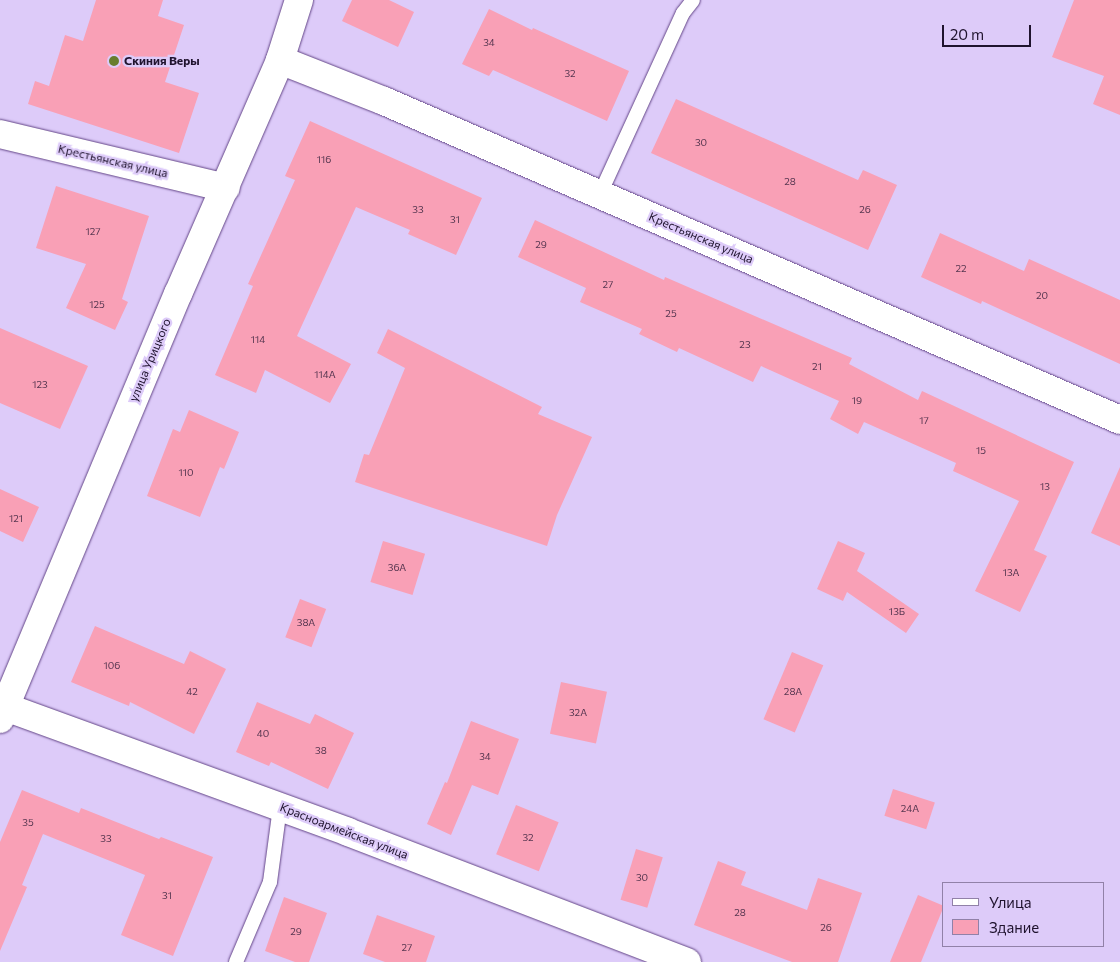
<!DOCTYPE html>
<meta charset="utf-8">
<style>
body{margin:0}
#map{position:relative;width:1120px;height:962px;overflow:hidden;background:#ddcbf9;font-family:Commissioner,sans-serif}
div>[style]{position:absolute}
.building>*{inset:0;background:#f9a0b6;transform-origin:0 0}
.roads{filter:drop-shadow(0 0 1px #634587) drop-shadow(0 0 1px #634587)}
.lane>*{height:14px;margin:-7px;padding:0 7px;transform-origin:7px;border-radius:7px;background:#fff}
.street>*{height:28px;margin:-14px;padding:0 14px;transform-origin:14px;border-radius:14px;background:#fff}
.primary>*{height:28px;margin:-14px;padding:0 14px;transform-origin:14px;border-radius:14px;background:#fff}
.dots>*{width:14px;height:14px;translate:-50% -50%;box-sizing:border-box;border:2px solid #ddcbf9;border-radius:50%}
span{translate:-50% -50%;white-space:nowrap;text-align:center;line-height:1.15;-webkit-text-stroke:4.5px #ddcbf9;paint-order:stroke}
.number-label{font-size:10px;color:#563650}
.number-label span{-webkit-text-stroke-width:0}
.poi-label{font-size:12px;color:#1f132e;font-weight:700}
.left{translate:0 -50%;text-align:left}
.street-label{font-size:12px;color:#1f132e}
.legend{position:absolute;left:942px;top:882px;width:162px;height:65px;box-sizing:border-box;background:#ddcbf9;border:1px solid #9181a8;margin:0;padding:6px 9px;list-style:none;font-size:15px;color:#1f132e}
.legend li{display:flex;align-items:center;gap:10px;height:25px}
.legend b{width:25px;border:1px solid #9181a8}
.scale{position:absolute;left:942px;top:25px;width:89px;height:22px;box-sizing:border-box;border:2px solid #1f132e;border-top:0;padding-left:6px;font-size:15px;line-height:18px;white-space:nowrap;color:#1f132e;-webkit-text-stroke:4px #ddcbf9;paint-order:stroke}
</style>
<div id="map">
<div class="building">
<div style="clip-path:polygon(96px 0,163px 0,158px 16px,184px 25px,165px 82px,199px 93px,179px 153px,28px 104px,35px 81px,49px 86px,65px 35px,83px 41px)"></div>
<div style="clip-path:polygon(352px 0,389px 0,414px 12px,398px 47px,342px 21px)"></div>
<div style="clip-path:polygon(1074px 0,1120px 0,1120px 115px,1093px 104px,1104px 76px,1052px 57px)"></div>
<div style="clip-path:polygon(489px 9px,532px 30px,533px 28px,629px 71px,607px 121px,493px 70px,489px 76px,462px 64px)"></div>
<div style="clip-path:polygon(676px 99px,858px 180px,863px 170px,897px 185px,868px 250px,651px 153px)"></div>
<div style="clip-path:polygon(310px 121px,482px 198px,456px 255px,408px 234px,410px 230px,356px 207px,297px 336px,351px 364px,330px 403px,265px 370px,256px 393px,215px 375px,253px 286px,248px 284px,295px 180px,285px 176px)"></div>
<div style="clip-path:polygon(56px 186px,149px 216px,122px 299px,128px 302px,115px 330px,66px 308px,86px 264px,36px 248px)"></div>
<div style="clip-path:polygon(535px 220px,664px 280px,665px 277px,852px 358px,849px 364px,918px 400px,922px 391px,1074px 462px,1034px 550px,1047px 556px,1020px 612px,975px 591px,1019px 501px,953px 471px,956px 463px,864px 422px,858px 434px,830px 419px,839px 401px,761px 366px,753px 382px,679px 348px,677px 352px,639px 334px,642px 329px,580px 302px,586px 288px,518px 257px)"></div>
<div style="clip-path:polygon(940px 233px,1024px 271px,1029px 259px,1120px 300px,1120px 364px,982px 301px,981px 304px,921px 277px)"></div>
<div style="clip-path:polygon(0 328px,88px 366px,60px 429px,0 403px)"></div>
<div style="clip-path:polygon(388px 329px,542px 407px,538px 414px,592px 437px,557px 515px,547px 546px,355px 482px,364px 454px,369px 455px,405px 368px,377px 353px)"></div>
<div style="clip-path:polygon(189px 410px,239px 432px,224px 469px,220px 467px,200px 517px,147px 496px,173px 429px,180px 432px)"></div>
<div style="clip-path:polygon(1120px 467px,1120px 546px,1091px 533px)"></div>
<div style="clip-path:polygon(0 489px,39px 507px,23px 542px,0 531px)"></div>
<div style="left:383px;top:541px;width:44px;height:43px;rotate:17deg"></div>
<div style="clip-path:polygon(838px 541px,865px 553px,857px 571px,919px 614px,906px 633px,847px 592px,843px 601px,817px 589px)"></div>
<div style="left:300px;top:599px;width:28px;height:41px;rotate:21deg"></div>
<div style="clip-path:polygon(95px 626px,184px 664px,190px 651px,226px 669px,194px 734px,130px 702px,129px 706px,71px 682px)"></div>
<div style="left:792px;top:652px;width:34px;height:73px;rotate:23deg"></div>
<div style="left:561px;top:682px;width:47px;height:53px;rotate:12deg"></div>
<div style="clip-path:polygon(257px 702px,310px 724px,315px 714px,354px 733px,328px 789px,271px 762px,269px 766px,236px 752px)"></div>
<div style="clip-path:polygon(471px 721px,519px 739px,498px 795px,472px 785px,451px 835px,427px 824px,445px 782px,447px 783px)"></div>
<div style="left:893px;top:789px;width:44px;height:28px;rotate:18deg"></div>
<div style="clip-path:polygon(22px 790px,79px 813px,81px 808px,159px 839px,161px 837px,213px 857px,173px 956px,121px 935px,145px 875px,43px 834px,22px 885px,27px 887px,0 951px,0 842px)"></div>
<div style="left:516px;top:805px;width:46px;height:53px;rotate:22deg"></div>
<div style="left:636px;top:849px;width:28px;height:53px;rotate:17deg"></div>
<div style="clip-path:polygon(718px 861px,746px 872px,741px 885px,807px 910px,818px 878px,862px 893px,838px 962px,792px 962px,694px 925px)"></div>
<div style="clip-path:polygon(918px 895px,944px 906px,921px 962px,890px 962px)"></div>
<div style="clip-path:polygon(284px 897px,327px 913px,309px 962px,295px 962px,265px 951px)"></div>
<div style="clip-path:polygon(377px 915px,435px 936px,426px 962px,385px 962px,363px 954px)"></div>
</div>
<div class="roads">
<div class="lane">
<div style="left:600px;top:194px;width:199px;rotate:-65.4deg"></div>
<div style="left:683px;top:13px;width:16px;rotate:-52deg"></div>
<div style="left:236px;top:962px;width:87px;rotate:-67deg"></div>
<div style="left:270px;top:882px;width:76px;rotate:-82.4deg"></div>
</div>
<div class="street">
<div style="left:280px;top:60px;width:112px;rotate:21.5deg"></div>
<div style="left:384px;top:101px;width:802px;rotate:23.43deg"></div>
<div style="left:0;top:134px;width:232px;rotate:13.4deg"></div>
<div style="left:0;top:705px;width:370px;rotate:20deg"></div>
<div style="left:348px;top:832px;width:363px;rotate:21deg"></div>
</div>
<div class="primary">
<div style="left:0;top:719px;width:461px;rotate:-67.3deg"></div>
<div style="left:178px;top:294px;width:255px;rotate:-66.4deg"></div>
<div style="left:280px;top:60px;width:63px;rotate:-72.4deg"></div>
</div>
</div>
<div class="dots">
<div style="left:114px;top:61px;background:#677d2e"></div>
</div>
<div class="number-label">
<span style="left:489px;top:43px">34</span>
<span style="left:570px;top:74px">32</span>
<span style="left:701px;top:143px">30</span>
<span style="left:324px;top:160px">116</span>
<span style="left:790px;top:182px">28</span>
<span style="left:418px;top:210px">33</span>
<span style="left:865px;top:210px">26</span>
<span style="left:455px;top:220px">31</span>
<span style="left:93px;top:232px">127</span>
<span style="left:541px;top:245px">29</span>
<span style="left:961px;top:269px">22</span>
<span style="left:608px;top:285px">27</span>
<span style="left:1042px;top:296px">20</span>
<span style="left:97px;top:305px">125</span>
<span style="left:671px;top:314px">25</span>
<span style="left:258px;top:340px">114</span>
<span style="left:745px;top:345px">23</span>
<span style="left:817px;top:367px">21</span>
<span style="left:325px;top:375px">114А</span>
<span style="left:40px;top:385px">123</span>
<span style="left:857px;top:401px">19</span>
<span style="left:924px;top:421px">17</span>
<span style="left:981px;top:451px">15</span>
<span style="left:186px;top:473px">110</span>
<span style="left:1045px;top:487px">13</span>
<span style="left:16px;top:519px">121</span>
<span style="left:397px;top:568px">36А</span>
<span style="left:1011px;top:573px">13А</span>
<span style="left:897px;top:612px">13Б</span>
<span style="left:306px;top:623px">38А</span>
<span style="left:112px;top:666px">106</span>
<span style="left:192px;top:692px">42</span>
<span style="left:793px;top:692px">28А</span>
<span style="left:578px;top:713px">32А</span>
<span style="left:263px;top:734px">40</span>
<span style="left:321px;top:751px">38</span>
<span style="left:485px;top:757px">34</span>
<span style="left:910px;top:809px">24А</span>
<span style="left:28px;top:823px">35</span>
<span style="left:528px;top:838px">32</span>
<span style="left:106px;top:839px">33</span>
<span style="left:642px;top:878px">30</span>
<span style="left:167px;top:896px">31</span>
<span style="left:740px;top:913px">28</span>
<span style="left:826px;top:928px">26</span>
<span style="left:296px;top:932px">29</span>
<span style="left:407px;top:948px">27</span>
</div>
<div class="poi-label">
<span class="left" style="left:124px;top:61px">Скиния Веры</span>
</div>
<div class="street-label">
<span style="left:113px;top:161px;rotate:13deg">Крестьянская улица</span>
<span style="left:701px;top:238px;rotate:23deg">Крестьянская улица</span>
<span style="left:150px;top:360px;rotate:-67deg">улица Урицкого</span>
<span style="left:344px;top:831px;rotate:21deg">Красноармейская улица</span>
</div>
<ul class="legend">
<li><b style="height:6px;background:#fff"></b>Улица</li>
<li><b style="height:14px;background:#f9a0b6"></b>Здание</li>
</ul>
<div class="scale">20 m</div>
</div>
